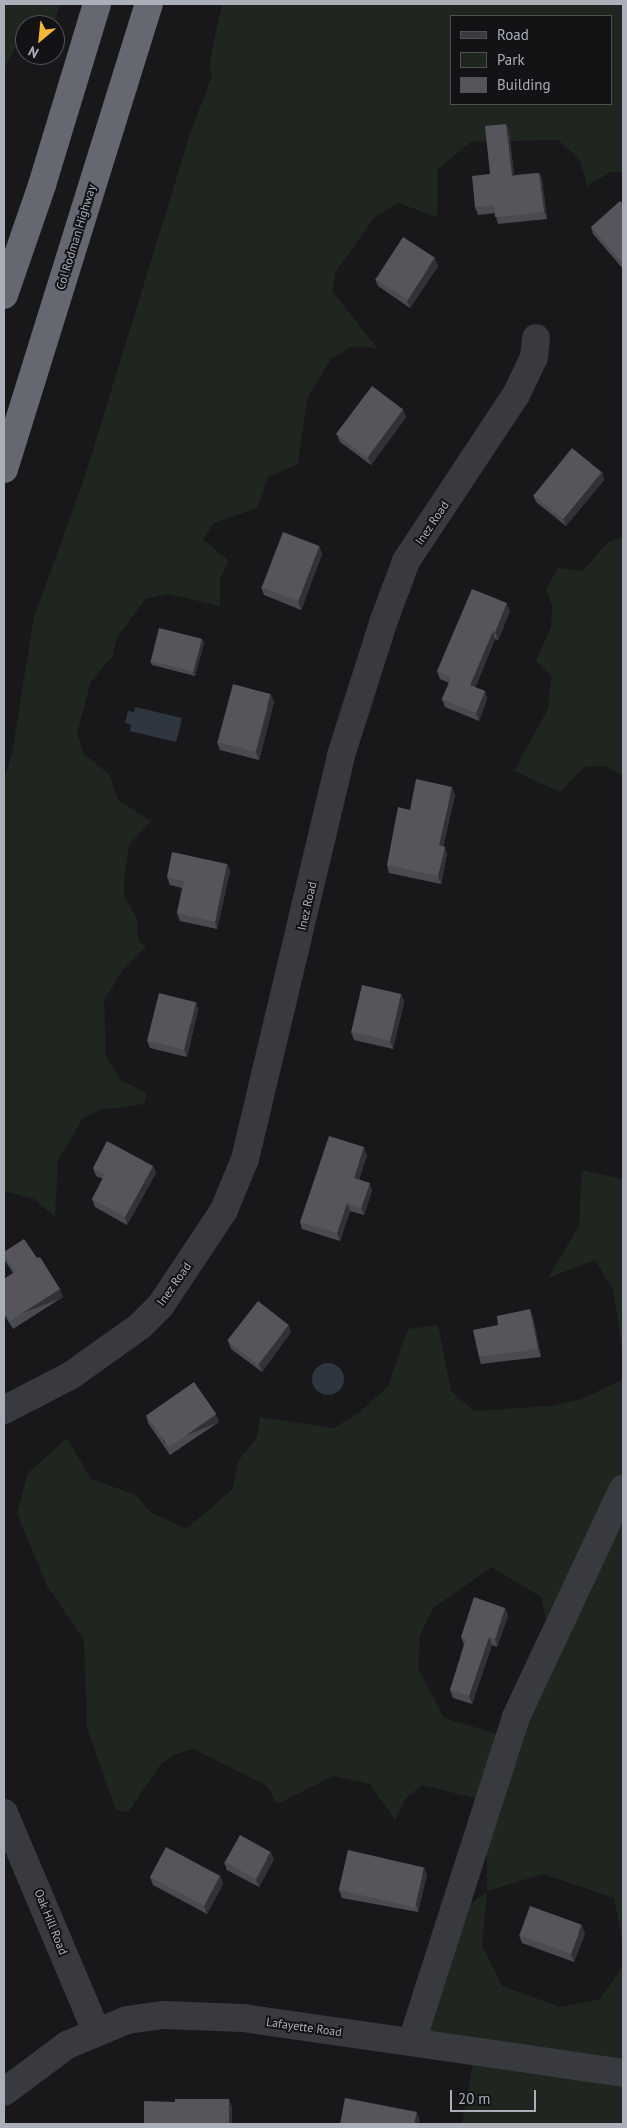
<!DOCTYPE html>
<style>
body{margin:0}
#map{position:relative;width:627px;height:2128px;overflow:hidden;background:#18181b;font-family:"PT Sans",sans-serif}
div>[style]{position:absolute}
.green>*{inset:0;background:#1e261f}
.water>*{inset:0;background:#2e373f}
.round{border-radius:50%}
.minor>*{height:28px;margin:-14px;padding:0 14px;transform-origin:14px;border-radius:14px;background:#393a40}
.highway>*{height:28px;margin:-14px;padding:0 14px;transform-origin:14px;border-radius:14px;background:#656871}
.wall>*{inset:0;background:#4a4b50}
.shaded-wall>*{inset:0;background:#323236;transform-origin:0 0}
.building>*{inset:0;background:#55555b;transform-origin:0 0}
span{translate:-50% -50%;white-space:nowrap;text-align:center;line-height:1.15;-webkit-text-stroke:4px #131316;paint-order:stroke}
.street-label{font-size:12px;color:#abafba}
.frame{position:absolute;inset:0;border:5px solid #abafba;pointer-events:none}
.legend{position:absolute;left:450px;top:15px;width:162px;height:90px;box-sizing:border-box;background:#131316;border:1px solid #505158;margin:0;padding:6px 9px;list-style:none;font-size:15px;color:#abafba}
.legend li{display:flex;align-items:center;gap:10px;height:25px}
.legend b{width:25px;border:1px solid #505158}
.north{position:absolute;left:15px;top:15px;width:50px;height:50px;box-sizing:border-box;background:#131316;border:1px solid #505158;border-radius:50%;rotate:208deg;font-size:14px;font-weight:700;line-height:20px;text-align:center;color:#abafba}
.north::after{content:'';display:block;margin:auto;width:18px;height:22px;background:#f4b738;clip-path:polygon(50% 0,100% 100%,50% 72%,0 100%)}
.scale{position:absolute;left:450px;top:2090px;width:86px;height:22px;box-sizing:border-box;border:2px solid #abafba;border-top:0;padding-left:6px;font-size:15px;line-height:18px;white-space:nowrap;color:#abafba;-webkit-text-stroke:4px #131316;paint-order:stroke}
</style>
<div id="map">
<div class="green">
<div style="clip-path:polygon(4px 4px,60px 4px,54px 25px,25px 25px,25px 44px,16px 47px,4px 68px)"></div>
<div style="clip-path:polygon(evenodd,222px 4px,623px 4px,623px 172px,611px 172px,587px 186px,580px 160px,558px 140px,471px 142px,438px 169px,437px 217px,398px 203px,374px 218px,335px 273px,333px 292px,377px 348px,353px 346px,331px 359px,307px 399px,298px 464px,268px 477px,257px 508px,214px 523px,203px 539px,228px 560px,220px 580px,220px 606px,168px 594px,145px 599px,117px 638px,113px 656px,91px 681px,77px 733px,84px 754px,110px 775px,118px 800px,151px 821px,129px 845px,124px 881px,124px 897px,137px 919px,138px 939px,146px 947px,123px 970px,104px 1000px,106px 1056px,121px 1080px,147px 1093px,144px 1104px,99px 1110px,83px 1118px,58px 1160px,55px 1217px,34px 1199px,4px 1191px,4px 782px,12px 753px,34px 617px,85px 476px,190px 134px,212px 76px,209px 65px,222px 4px,451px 16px,611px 16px,611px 104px,451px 104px,451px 16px)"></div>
<div style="clip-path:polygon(623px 536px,623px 776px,606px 766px,584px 767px,560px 792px,514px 771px,548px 709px,551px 676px,536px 661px,551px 627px,552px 606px,546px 589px,558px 568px,583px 571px,607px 543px)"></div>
<div style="clip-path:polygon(582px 1170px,623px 1179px,623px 1354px,613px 1290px,595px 1260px,548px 1278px,579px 1226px)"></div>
<div style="clip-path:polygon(evenodd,438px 1325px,451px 1391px,474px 1411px,550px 1406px,582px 1399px,623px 1379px,623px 1946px,614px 1898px,543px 1874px,487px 1891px,482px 1946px,502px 1986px,560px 2007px,600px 1999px,623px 1966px,623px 2124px,462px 2124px,474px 2057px,415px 2041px,450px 1921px,487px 1891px,487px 1801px,422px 1785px,405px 1799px,395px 1820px,370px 1784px,333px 1776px,277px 1804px,267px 1786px,193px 1749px,176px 1754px,161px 1764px,128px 1812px,116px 1810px,87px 1729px,84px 1640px,47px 1586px,17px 1513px,28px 1473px,67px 1438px,91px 1479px,136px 1495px,150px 1512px,186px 1529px,232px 1490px,239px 1460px,257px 1437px,260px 1417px,334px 1428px,360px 1412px,388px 1386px,408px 1329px,438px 1325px,492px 1567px,541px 1597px,551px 1642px,504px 1736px,444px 1718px,418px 1668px,420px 1636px,433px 1608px,492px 1567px)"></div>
</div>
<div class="water">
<div style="clip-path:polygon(135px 707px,182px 718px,176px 742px,130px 731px,131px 724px,125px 723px,128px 711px,134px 712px)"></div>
<div class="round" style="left:312px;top:1363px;width:32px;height:32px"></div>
</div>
<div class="minor">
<div style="left:4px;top:1410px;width:74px;rotate:-27.3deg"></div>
<div style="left:70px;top:1376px;width:86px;rotate:-35.5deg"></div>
<div style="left:140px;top:1326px;width:30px;rotate:-45deg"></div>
<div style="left:161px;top:1305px;width:114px;rotate:-56.4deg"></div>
<div style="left:224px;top:1210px;width:55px;rotate:-67.6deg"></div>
<div style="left:245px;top:1159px;width:415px;rotate:-76.6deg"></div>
<div style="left:341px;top:755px;width:139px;rotate:-72.3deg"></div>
<div style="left:383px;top:623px;width:66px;rotate:-69.6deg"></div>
<div style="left:406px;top:561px;width:199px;rotate:-56.5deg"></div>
<div style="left:516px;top:395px;width:42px;rotate:-64.7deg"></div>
<div style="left:534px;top:357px;width:19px;rotate:-84deg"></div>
<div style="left:4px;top:1813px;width:237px;rotate:67.1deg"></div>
<div style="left:412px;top:2041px;width:340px;rotate:-72.2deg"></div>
<div style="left:516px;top:1717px;width:252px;rotate:-64.9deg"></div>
<div style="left:4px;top:2092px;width:79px;rotate:-36.7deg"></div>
<div style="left:67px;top:2045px;width:65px;rotate:-22.6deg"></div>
<div style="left:127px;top:2020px;width:37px;rotate:-8deg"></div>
<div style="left:164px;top:2015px;width:79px;rotate:2.2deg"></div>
<div style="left:243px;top:2018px;width:384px;rotate:8.2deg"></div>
</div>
<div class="highway">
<div style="left:4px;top:295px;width:116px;rotate:-70.9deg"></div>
<div style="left:42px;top:185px;width:189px;rotate:-73.1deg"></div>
<div style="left:4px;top:469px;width:487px;rotate:-72.7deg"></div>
</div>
<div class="wall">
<div style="clip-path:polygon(506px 124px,509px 132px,514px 175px,539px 173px,542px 180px,547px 219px,498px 224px,495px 213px,478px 215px,475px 207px,490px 174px)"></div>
<div style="clip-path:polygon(623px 204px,623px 269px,593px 234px,591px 227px)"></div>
<div style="clip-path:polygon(438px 266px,410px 308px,378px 286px,375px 279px)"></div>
<div style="clip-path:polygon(406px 417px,371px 465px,340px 442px,337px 435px)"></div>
<div style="clip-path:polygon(602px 472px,604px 480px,566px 526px,536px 502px,533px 495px)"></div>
<div style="clip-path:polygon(319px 546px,322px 554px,301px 610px,264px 595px,261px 587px)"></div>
<div style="clip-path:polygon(510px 611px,498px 640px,495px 639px,475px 688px,485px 691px,487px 699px,479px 721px,445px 707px,442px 699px,449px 683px,440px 679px,437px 671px)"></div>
<div style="clip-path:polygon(202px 639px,204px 643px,195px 676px,152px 665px,150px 661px)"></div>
<div style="clip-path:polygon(274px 702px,259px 760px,220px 750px,217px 742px)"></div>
<div style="clip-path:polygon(455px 795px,443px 846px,447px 854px,441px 884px,389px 873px,387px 865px,410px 810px)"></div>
<div style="clip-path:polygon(227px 864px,230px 871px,217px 929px,180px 921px,177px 913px,182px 888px,170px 885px,167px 877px)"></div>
<div style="clip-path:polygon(401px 994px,404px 1002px,393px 1049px,354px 1040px,351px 1032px)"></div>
<div style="clip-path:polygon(196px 1002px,198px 1010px,187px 1057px,150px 1048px,147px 1040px)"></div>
<div style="clip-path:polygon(367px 1155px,359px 1179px,372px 1190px,364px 1215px,350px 1211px,340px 1241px,302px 1229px,300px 1222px)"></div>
<div style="clip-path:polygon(153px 1166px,156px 1173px,127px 1225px,95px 1207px,92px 1199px,103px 1179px,96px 1176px,93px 1168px)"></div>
<div style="clip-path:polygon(4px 1252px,37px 1258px,63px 1297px,13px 1329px,4px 1315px,4px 1279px,13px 1273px,5px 1261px,4px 1257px)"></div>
<div style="clip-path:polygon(533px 1317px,541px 1357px,481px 1364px,479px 1357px,498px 1325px)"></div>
<div style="clip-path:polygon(291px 1332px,262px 1372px,231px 1349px,228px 1341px)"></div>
<div style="clip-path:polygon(146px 1415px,219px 1422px,170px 1455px,148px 1423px)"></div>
<div style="clip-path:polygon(505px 1608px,508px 1616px,497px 1647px,492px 1645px,472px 1704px,453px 1698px,450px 1690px,464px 1645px,461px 1637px)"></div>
<div style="clip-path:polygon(274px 1859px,259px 1887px,227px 1870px,224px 1862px)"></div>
<div style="clip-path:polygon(427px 1874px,418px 1912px,342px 1898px,339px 1890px)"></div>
<div style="clip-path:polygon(220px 1876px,223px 1884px,207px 1914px,153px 1885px,150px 1877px)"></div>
<div style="clip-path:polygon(585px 1933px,574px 1962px,522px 1943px,519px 1935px)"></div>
</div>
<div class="shaded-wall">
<div style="clip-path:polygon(506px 124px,509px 132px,515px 183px,512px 176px)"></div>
<div style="clip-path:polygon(539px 173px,542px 180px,547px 219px,544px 212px)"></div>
<div style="clip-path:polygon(435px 258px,438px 266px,410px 308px,407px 301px)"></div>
<div style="clip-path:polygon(403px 409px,406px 417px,371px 465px,368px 457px)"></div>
<div style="clip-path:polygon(602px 472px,604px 480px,566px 526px,563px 519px)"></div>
<div style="clip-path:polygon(319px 546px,322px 554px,301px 610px,298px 602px)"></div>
<div style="clip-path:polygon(507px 603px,510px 611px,498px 640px,495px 632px)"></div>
<div style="clip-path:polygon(493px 631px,495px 639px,473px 693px,470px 685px)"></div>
<div style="clip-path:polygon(202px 639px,204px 643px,195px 676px,193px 672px)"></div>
<div style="clip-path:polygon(485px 691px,487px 699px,479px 721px,476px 713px)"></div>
<div style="clip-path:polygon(271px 694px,274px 702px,259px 760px,256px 752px)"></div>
<div style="clip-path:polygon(452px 787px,455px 795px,442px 853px,439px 845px)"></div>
<div style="clip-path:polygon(445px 847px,447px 854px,441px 884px,438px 876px)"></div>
<div style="clip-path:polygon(227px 864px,230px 871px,217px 929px,215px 922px)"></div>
<div style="clip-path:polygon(401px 994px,404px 1002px,393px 1049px,390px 1041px)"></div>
<div style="clip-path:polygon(196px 1002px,198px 1010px,187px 1057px,184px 1049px)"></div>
<div style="clip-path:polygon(364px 1147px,367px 1155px,357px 1185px,354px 1178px)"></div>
<div style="clip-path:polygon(153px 1166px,156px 1173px,127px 1225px,125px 1217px)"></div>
<div style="clip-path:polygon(370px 1183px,372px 1190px,364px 1215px,361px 1208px)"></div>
<div style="clip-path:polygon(347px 1203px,350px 1211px,340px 1241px,337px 1233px)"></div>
<div style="left:60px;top:1289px;width:9px;height:59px;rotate:69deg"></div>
<div style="clip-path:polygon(530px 1309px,533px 1317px,541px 1357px,538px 1349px)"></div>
<div style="clip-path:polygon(289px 1325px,291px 1332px,262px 1372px,259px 1364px)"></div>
<div style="left:216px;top:1414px;width:9px;height:59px;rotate:69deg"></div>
<div style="clip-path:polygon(505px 1608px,508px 1616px,497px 1647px,495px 1639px)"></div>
<div style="clip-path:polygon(489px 1637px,492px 1645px,472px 1704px,469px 1696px)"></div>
<div style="clip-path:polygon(271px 1852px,274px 1859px,259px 1887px,256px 1880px)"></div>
<div style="clip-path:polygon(424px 1867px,427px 1874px,418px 1912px,416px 1904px)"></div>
<div style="clip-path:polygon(220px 1876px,223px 1884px,207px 1914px,204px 1906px)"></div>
<div style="clip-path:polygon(582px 1925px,585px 1933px,574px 1962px,571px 1954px)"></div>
<div style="clip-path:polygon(229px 2099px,232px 2107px,232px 2124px,229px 2124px)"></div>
<div style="clip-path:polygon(417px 2112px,420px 2120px,419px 2124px,414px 2124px)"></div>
</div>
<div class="building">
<div style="clip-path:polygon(506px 124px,512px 176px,539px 173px,544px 212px,495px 217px,494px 205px,475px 207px,472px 176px,490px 174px,485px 126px)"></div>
<div style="clip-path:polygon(620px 201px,623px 204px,623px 264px,591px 227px)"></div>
<div style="left:403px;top:237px;width:38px;height:50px;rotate:33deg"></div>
<div style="left:372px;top:386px;width:39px;height:60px;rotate:37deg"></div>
<div style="left:572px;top:448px;width:38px;height:61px;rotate:39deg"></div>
<div style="left:283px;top:532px;width:39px;height:59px;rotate:21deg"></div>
<div style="clip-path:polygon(472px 589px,507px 603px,495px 632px,493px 631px,470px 685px,485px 691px,476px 713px,442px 699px,451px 678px,437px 671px)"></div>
<div style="left:159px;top:628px;width:44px;height:34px;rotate:14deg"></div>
<div style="left:233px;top:684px;width:39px;height:60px;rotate:15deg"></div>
<div style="clip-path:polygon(416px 779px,452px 787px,439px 845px,445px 847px,438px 876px,387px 865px,398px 807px,410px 810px)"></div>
<div style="clip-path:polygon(172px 852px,227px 864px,215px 922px,177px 913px,184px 881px,167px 877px)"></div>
<div style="left:362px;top:985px;width:40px;height:48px;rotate:13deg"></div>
<div style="left:159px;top:993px;width:38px;height:49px;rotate:14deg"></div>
<div style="clip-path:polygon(329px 1136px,364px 1147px,354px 1178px,370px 1183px,361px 1208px,347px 1203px,337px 1233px,300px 1222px)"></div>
<div style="clip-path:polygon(107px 1141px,153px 1166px,125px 1217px,92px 1199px,105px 1174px,93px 1168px)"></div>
<div style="clip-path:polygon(24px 1239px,37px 1258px,40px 1257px,60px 1289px,10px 1321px,4px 1312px,4px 1279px,15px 1272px,4px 1255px,4px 1252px)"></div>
<div style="left:258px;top:1301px;width:39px;height:50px;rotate:38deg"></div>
<div style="clip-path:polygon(530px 1309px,538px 1349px,479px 1357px,473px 1330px,498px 1325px,497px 1316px)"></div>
<div style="left:194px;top:1382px;width:39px;height:58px;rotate:55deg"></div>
<div style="clip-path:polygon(474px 1597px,505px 1608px,495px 1639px,489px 1637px,469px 1696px,450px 1690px,466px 1639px,461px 1637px)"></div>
<div style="left:240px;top:1835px;width:35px;height:31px;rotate:29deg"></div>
<div style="left:166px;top:1847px;width:61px;height:34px;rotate:28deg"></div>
<div style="left:348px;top:1850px;width:78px;height:41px;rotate:13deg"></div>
<div style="left:530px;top:1906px;width:55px;height:31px;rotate:20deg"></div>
<div style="clip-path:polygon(345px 2098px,417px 2112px,414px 2124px,340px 2124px)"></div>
<div style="clip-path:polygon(175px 2099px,229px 2099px,229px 2124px,144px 2124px,144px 2101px,175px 2102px)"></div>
</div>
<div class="street-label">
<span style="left:76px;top:237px;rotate:-73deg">Col Rodman Highway</span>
<span style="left:432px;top:523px;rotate:-56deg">Inez Road</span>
<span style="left:307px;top:906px;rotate:-77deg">Inez Road</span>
<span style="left:174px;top:1284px;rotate:-55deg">Inez Road</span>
<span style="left:51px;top:1922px;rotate:68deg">Oak Hill Road</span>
<span style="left:304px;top:2027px;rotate:8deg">Lafayette Road</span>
</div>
<div class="frame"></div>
<ul class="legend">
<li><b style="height:6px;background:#393a40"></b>Road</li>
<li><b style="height:14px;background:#1e261f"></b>Park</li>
<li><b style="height:14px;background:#55555b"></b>Building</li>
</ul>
<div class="north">N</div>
<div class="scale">20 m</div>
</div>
